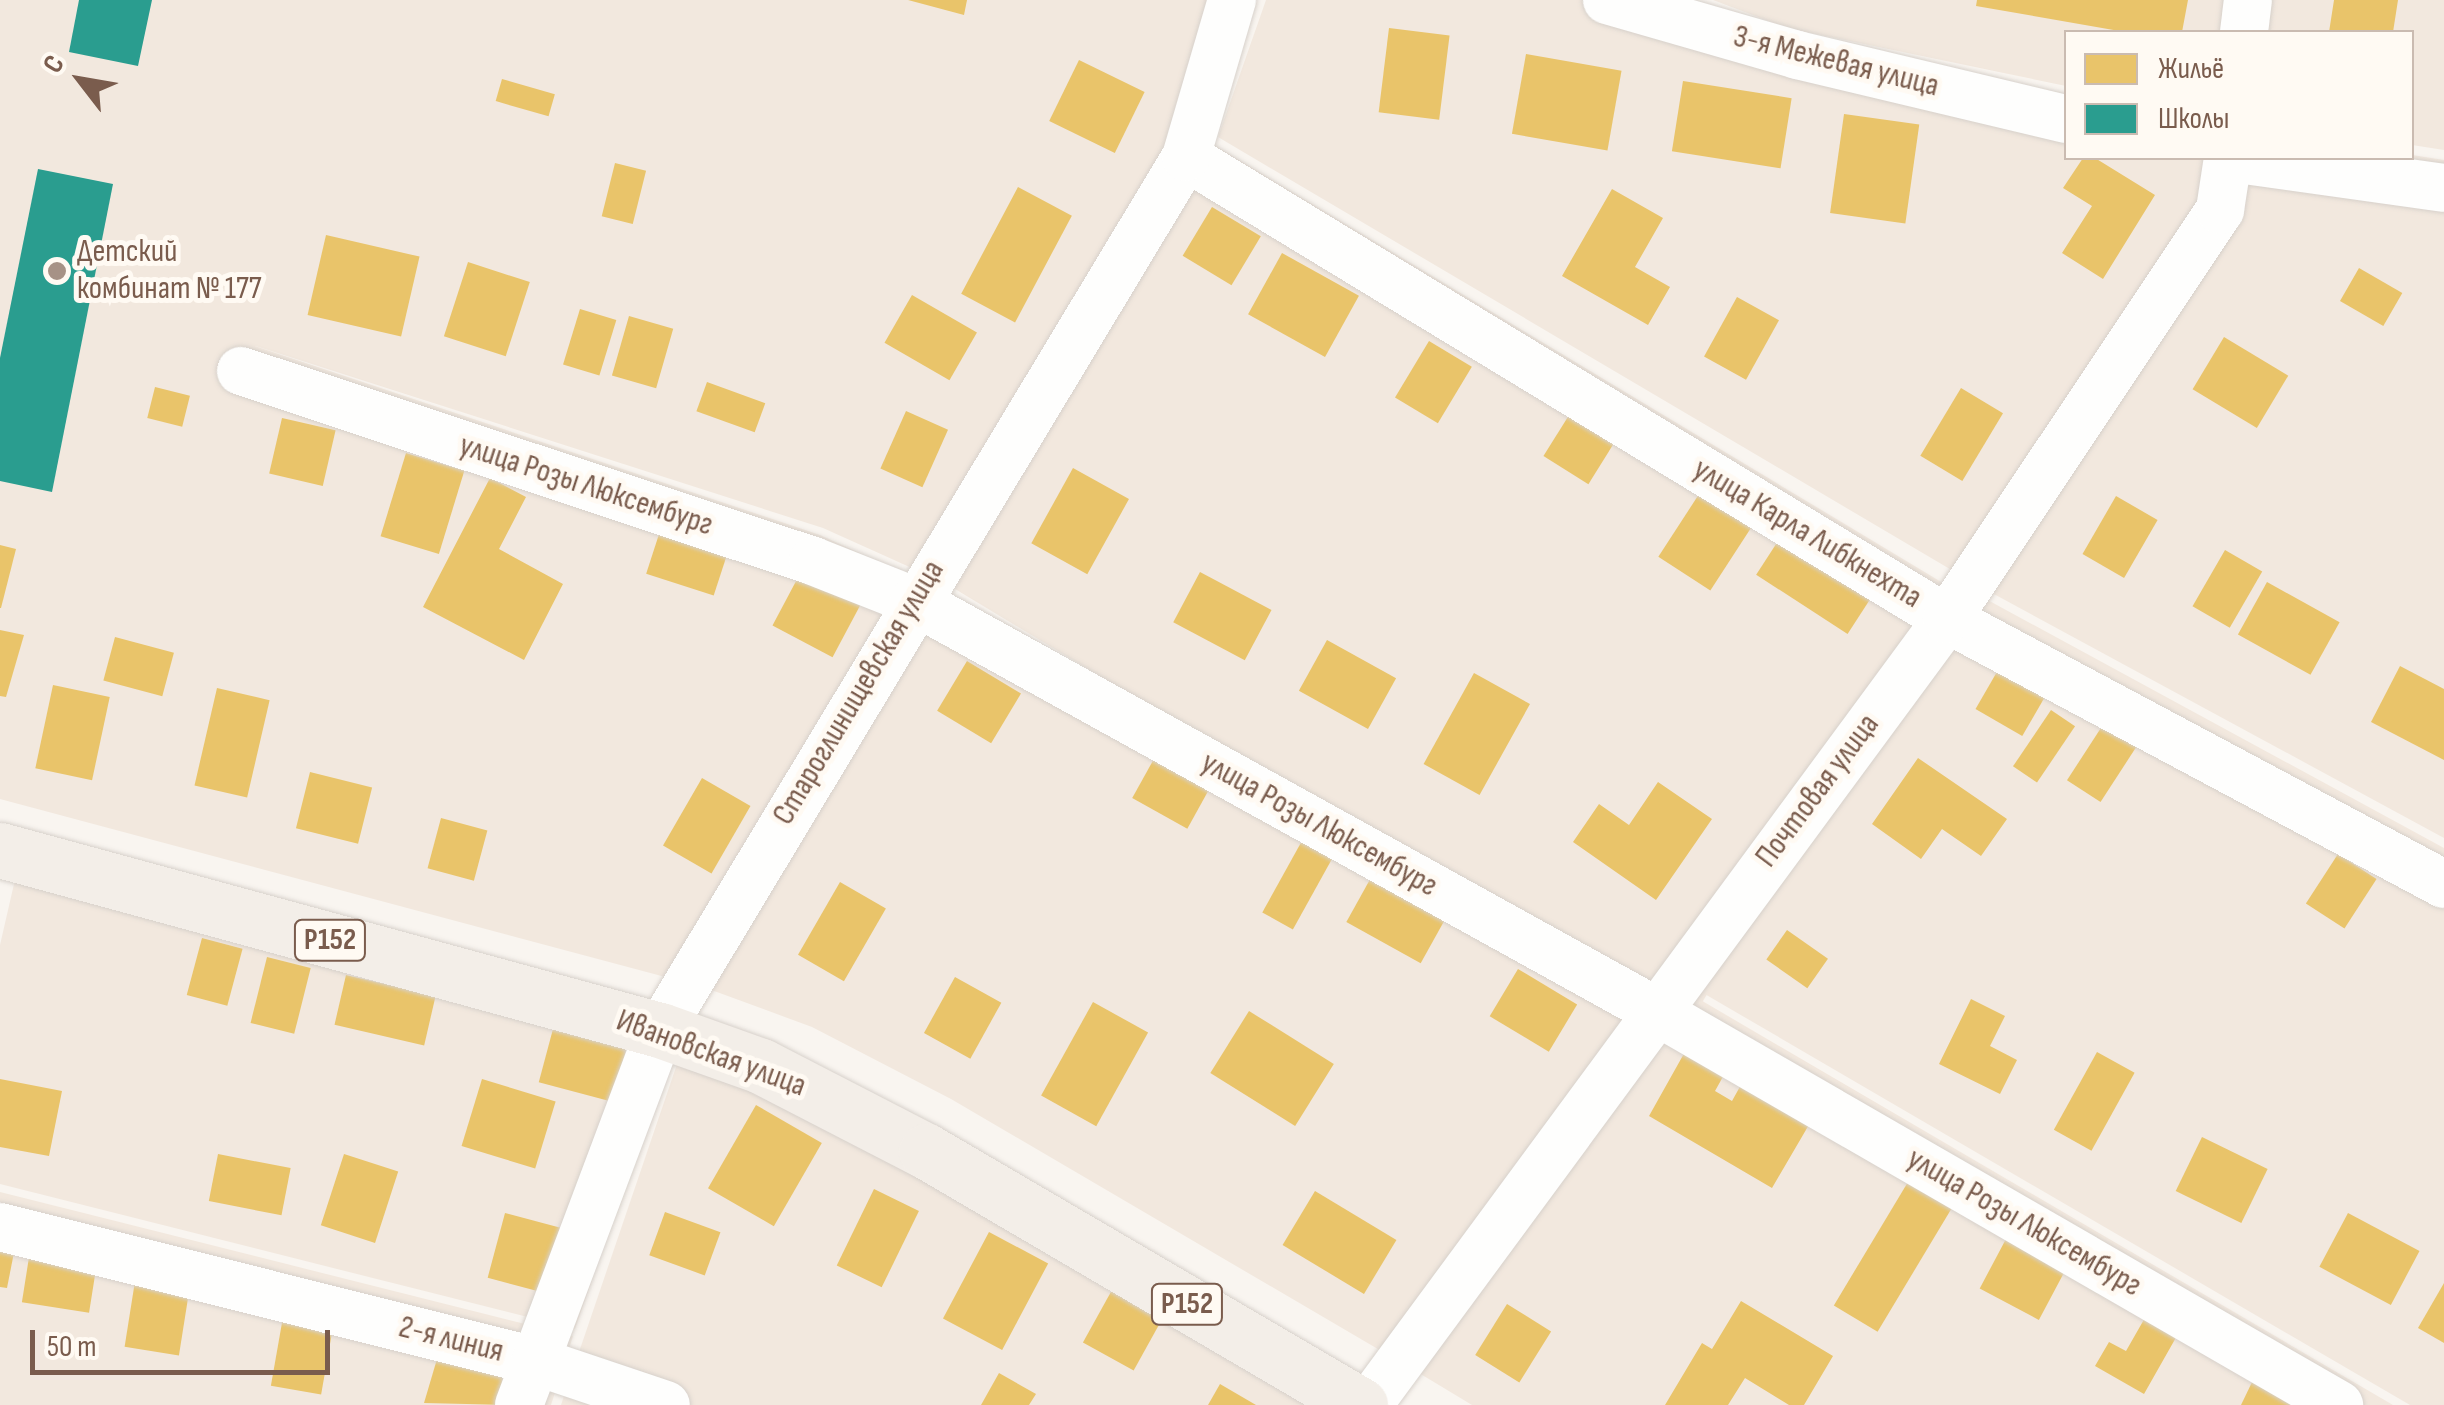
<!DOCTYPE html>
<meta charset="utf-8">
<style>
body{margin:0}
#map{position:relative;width:2444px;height:1405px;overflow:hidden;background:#f9f5f0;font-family:"Sofia Sans Condensed",sans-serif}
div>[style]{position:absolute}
.residential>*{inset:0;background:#f2e8de;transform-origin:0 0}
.homes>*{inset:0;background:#e9c46a;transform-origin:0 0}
.schools>*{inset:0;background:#2a9d8f}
.roads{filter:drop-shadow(0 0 2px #d7d1cb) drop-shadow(0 0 2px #d7d1cb)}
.street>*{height:48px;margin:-24px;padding:0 24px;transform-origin:24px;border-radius:24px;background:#fefefd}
.primary>*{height:55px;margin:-27.5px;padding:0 27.5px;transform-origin:27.5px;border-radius:27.5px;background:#f3eee8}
.dots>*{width:28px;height:28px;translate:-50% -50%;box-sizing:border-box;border:5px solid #fffaf3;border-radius:50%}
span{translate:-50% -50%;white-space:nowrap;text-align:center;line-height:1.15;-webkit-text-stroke:10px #fffaf3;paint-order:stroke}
.shield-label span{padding:2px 8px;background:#fffaf3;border:2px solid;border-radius:8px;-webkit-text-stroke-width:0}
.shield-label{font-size:30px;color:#7a5c4d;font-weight:700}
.street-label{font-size:32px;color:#7a5c4d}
.poi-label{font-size:32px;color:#7a5c4d}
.left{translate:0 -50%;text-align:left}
.legend{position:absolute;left:2064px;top:30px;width:350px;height:130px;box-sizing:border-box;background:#fffaf3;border:2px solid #cabbb1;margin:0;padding:12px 18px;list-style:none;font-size:30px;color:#7a5c4d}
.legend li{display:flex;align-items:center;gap:20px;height:50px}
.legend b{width:50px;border:2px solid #cabbb1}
.north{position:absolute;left:30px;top:30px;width:100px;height:100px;-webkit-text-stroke:8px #fffaf3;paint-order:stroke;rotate:301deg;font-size:28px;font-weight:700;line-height:40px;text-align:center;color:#7a5c4d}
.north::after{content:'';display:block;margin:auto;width:35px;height:45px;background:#7a5c4d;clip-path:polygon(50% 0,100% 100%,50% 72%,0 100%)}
.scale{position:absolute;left:30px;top:1330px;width:300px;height:45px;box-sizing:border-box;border:5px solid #7a5c4d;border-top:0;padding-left:12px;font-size:30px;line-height:35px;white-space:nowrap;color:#7a5c4d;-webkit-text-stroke:8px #fffaf3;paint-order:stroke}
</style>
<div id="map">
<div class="residential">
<div style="clip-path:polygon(0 0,1255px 0,1207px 136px,934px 578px,823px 528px,243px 342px,820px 535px,930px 585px,699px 986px,0 799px)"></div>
<div style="clip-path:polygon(1266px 0,1684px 0,1782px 37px,2066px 94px,2066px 158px,2237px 158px,1960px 575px,1218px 137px)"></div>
<div style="clip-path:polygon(1713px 0,2264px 0,2259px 32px,2066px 32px,2066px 86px,1787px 28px)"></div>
<div style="clip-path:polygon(2271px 0,2444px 0,2444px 150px,2412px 145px,2412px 32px,2266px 32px)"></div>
<div style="left:1214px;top:145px;width:860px;height:514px;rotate:31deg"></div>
<div style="clip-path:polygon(2412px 155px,2444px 160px,2444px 838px,1968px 580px,2246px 158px)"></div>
<div style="clip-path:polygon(1962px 586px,2444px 848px,2444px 1405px,2410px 1405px,1679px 979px)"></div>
<div style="clip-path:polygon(938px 589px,1667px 982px,1400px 1362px,951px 1099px,812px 1027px,706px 988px)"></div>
<div style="clip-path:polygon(22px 849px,682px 1019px,575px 1329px,0 1184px,0 945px)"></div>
<div style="clip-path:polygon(1675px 985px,2393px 1405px,1472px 1405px,1409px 1367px)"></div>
<div style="clip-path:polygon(691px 1023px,1367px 1405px,561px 1405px)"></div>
<div style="clip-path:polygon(0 1192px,573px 1336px,551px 1405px,0 1405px)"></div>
</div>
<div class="homes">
<div style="clip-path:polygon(908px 0,967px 0,964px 15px)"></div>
<div style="clip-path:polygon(1977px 0,2188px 0,2182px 32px,2125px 32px,1976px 6px)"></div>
<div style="clip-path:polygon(2334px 0,2398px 0,2393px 32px,2329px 32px)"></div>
<div style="left:1389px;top:28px;width:61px;height:85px;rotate:7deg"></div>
<div style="left:1526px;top:54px;width:97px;height:81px;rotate:10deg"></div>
<div style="left:1079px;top:60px;width:73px;height:68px;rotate:26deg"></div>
<div style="left:502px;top:79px;width:55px;height:23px;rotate:16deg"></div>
<div style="left:1683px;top:81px;width:110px;height:71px;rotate:9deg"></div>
<div style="left:1844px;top:114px;width:76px;height:100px;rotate:8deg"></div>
<div style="clip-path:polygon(2083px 158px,2095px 158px,2155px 195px,2103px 279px,2062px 253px,2092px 206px,2063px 188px)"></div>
<div style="left:615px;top:163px;width:32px;height:55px;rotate:14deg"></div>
<div style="left:1018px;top:187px;width:61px;height:121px;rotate:28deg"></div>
<div style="clip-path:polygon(1612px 189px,1663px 218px,1635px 267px,1670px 287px,1648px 325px,1562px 276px)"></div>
<div style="left:1212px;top:207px;width:57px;height:57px;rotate:31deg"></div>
<div style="left:326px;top:235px;width:96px;height:82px;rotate:13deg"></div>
<div style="left:1282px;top:253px;width:88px;height:70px;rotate:29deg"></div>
<div style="left:468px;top:262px;width:65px;height:78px;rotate:18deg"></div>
<div style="left:2359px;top:268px;width:50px;height:38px;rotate:30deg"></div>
<div style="left:912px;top:295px;width:75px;height:55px;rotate:30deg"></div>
<div style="left:1737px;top:297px;width:48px;height:68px;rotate:29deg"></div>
<div style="left:580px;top:309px;width:38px;height:58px;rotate:17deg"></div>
<div style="left:629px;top:316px;width:46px;height:62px;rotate:16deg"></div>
<div style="left:2224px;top:337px;width:75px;height:61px;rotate:31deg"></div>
<div style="left:1429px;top:341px;width:50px;height:66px;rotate:31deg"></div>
<div style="left:707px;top:382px;width:62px;height:31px;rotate:20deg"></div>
<div style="left:155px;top:387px;width:36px;height:32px;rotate:14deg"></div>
<div style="left:1961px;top:388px;width:49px;height:79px;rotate:31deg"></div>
<div style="left:906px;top:411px;width:46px;height:63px;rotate:24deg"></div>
<div style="left:1571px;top:412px;width:53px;height:52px;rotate:32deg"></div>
<div style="left:282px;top:418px;width:55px;height:57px;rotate:13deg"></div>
<div style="left:406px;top:453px;width:61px;height:87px;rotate:17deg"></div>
<div style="left:1073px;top:468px;width:64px;height:86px;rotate:29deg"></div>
<div style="clip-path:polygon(490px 478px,526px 497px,499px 549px,563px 584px,524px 660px,423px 607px)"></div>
<div style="left:1703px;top:488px;width:62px;height:82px;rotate:33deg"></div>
<div style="left:2116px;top:496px;width:48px;height:67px;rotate:30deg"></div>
<div style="left:1791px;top:521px;width:109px;height:64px;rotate:33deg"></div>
<div style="left:661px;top:528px;width:71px;height:48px;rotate:18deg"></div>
<div style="clip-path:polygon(0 545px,16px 549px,1px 608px,0 608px)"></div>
<div style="left:2225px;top:550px;width:43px;height:65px;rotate:30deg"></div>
<div style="left:803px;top:568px;width:68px;height:65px;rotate:28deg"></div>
<div style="left:1200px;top:572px;width:81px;height:57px;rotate:28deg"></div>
<div style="left:2267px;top:582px;width:83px;height:60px;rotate:29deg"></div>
<div style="clip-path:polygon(0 630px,24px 635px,6px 697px,0 696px)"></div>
<div style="left:115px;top:637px;width:61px;height:45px;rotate:15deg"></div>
<div style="left:1327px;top:640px;width:79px;height:58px;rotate:29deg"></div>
<div style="left:2005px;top:658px;width:54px;height:59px;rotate:30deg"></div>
<div style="left:967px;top:661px;width:63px;height:58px;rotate:31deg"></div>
<div style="clip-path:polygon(2400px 666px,2444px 689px,2444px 760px,2371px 722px)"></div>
<div style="left:1474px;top:673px;width:64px;height:104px;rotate:29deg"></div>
<div style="left:53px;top:685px;width:58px;height:85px;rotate:12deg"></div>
<div style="left:217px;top:688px;width:54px;height:100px;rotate:13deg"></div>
<div style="left:2051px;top:710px;width:29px;height:68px;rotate:34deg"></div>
<div style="left:2110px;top:714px;width:40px;height:79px;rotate:33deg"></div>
<div style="left:1155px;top:757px;width:63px;height:47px;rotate:29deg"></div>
<div style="clip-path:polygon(1918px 758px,2007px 819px,1981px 856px,1942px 829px,1921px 859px,1872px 824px)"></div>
<div style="left:310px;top:772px;width:64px;height:58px;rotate:14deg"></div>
<div style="left:702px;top:778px;width:56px;height:78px;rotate:30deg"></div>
<div style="clip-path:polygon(1658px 782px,1712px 819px,1656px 900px,1573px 842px,1599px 804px,1629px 825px)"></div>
<div style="left:441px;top:818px;width:48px;height:52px;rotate:15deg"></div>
<div style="left:1303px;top:839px;width:35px;height:84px;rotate:29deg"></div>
<div style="left:2338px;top:854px;width:46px;height:59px;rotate:33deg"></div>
<div style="left:1373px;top:874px;width:85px;height:55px;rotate:29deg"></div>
<div style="left:840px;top:882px;width:53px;height:84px;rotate:30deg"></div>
<div style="left:1787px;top:930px;width:50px;height:36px;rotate:35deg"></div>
<div style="left:202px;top:938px;width:42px;height:59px;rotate:15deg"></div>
<div style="left:267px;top:957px;width:45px;height:68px;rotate:14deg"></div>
<div style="left:1518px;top:969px;width:69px;height:55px;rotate:31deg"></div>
<div style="left:346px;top:975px;width:92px;height:51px;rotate:13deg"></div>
<div style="left:955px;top:977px;width:53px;height:64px;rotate:29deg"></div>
<div style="clip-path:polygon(1971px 999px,2005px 1016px,1990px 1046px,2017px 1060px,2000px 1094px,1939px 1064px)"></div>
<div style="left:1093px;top:1002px;width:63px;height:107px;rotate:29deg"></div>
<div style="left:1249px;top:1011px;width:100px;height:73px;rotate:32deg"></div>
<div style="left:553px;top:1029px;width:76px;height:55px;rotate:15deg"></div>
<div style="clip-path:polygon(1686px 1050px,1725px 1073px,1715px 1091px,1732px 1101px,1742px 1083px,1810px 1123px,1772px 1188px,1649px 1116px)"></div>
<div style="left:2097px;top:1052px;width:43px;height:89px;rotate:29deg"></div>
<div style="clip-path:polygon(0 1079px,62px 1091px,49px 1156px,0 1147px)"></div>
<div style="left:482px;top:1079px;width:77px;height:70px;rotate:17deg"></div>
<div style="left:756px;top:1105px;width:76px;height:96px;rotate:30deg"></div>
<div style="left:2202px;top:1137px;width:73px;height:60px;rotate:26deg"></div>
<div style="left:218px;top:1154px;width:74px;height:48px;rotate:11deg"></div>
<div style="left:344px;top:1154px;width:57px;height:75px;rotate:18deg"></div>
<div style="left:1908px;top:1182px;width:51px;height:144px;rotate:31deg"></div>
<div style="left:874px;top:1189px;width:50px;height:85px;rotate:26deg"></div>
<div style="left:1315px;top:1191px;width:95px;height:63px;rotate:31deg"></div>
<div style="left:665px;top:1212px;width:59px;height:46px;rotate:20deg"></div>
<div style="left:505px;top:1213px;width:70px;height:67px;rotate:15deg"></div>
<div style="left:2348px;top:1213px;width:81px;height:61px;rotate:28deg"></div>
<div style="clip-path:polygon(0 1228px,18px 1232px,7px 1288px,0 1287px)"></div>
<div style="left:33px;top:1232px;width:68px;height:71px;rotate:9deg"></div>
<div style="left:989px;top:1232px;width:67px;height:98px;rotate:28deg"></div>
<div style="left:2006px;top:1239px;width:67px;height:56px;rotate:28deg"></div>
<div style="left:139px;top:1256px;width:55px;height:92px;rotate:9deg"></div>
<div style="clip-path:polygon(2444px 1283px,2444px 1343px,2418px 1328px)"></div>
<div style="left:1112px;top:1290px;width:58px;height:60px;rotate:29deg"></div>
<div style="left:286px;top:1300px;width:51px;height:87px;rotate:10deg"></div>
<div style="clip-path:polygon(1741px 1301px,1833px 1356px,1804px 1405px,1789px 1405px,1745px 1378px,1728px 1405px,1665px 1405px,1702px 1343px,1712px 1349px)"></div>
<div style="left:1507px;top:1304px;width:52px;height:60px;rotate:32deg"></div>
<div style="clip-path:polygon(2146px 1316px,2178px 1334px,2144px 1394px,2095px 1366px,2109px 1342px,2126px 1351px)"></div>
<div style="clip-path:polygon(445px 1332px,524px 1355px,509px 1405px,424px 1403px)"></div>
<div style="clip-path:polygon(999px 1373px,1036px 1394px,1029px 1405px,981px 1405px)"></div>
<div style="clip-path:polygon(2255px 1376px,2297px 1405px,2241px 1405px)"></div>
<div style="clip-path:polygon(1220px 1384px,1256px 1405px,1208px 1405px)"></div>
</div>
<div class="schools">
<div style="clip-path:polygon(79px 0,152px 0,138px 66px,69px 52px)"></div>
<div style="clip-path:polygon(38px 169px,113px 184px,52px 492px,0 481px,0 358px)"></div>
</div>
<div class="roads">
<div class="street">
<div style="left:1607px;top:0;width:198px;rotate:16.1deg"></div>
<div style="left:1797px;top:55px;width:277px;rotate:13.4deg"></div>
<div style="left:2244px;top:32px;width:32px;rotate:-83deg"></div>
<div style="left:1186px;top:157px;width:890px;rotate:31.26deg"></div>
<div style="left:1947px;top:619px;width:563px;rotate:28.07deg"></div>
<div style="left:2231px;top:158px;width:215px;rotate:8deg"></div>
<div style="left:241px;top:371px;width:603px;rotate:18.37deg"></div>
<div style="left:813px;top:561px;width:109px;rotate:21.6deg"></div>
<div style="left:914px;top:601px;width:846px;rotate:28.93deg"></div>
<div style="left:1654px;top:1010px;width:791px;rotate:29.97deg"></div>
<div style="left:0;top:1227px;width:552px;rotate:14.06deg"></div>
<div style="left:535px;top:1361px;width:138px;rotate:18.6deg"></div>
<div style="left:519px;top:1405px;width:401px;rotate:-69.4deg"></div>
<div style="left:660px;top:1030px;width:1019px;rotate:-58.93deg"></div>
<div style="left:1186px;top:157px;width:164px;rotate:-73.7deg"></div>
<div style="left:1368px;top:1405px;width:976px;rotate:-53.62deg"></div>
<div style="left:1947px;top:619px;width:492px;rotate:-56.3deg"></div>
<div style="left:2220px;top:210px;width:53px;rotate:-81.3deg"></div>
</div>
<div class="primary">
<div style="left:0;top:850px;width:684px;rotate:15.26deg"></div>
<div style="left:660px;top:1030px;width:107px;rotate:19.6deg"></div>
<div style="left:761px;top:1066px;width:186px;rotate:27.3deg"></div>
<div style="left:926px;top:1151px;width:503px;rotate:30.34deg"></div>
</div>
</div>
<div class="dots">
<div style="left:57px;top:271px;background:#a69286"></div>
</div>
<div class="shield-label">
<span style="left:330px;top:940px">Р152</span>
<span style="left:1187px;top:1304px">Р152</span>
</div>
<div class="street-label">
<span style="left:1836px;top:62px;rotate:14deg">3-я Межевая улица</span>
<span style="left:586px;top:486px;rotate:18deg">улица Розы Люксембург</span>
<span style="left:1807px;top:534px;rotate:31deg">улица Карла Либкнехта</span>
<span style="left:859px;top:693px;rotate:-59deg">Староглинищевская улица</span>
<span style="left:1818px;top:791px;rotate:-53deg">Почтовая улица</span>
<span style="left:1319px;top:825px;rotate:29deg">улица Розы Люксембург</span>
<span style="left:711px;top:1054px;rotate:20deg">Ивановская улица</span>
<span style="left:2024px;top:1223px;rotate:30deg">улица Розы Люксембург</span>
<span style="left:451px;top:1340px;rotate:14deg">2-я линия</span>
</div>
<div class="poi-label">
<span class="left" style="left:77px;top:271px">Детский<br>комбинат № 177</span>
</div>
<ul class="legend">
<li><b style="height:28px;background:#e9c46a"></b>Жильё</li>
<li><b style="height:28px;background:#2a9d8f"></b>Школы</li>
</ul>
<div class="north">С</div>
<div class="scale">50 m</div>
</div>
